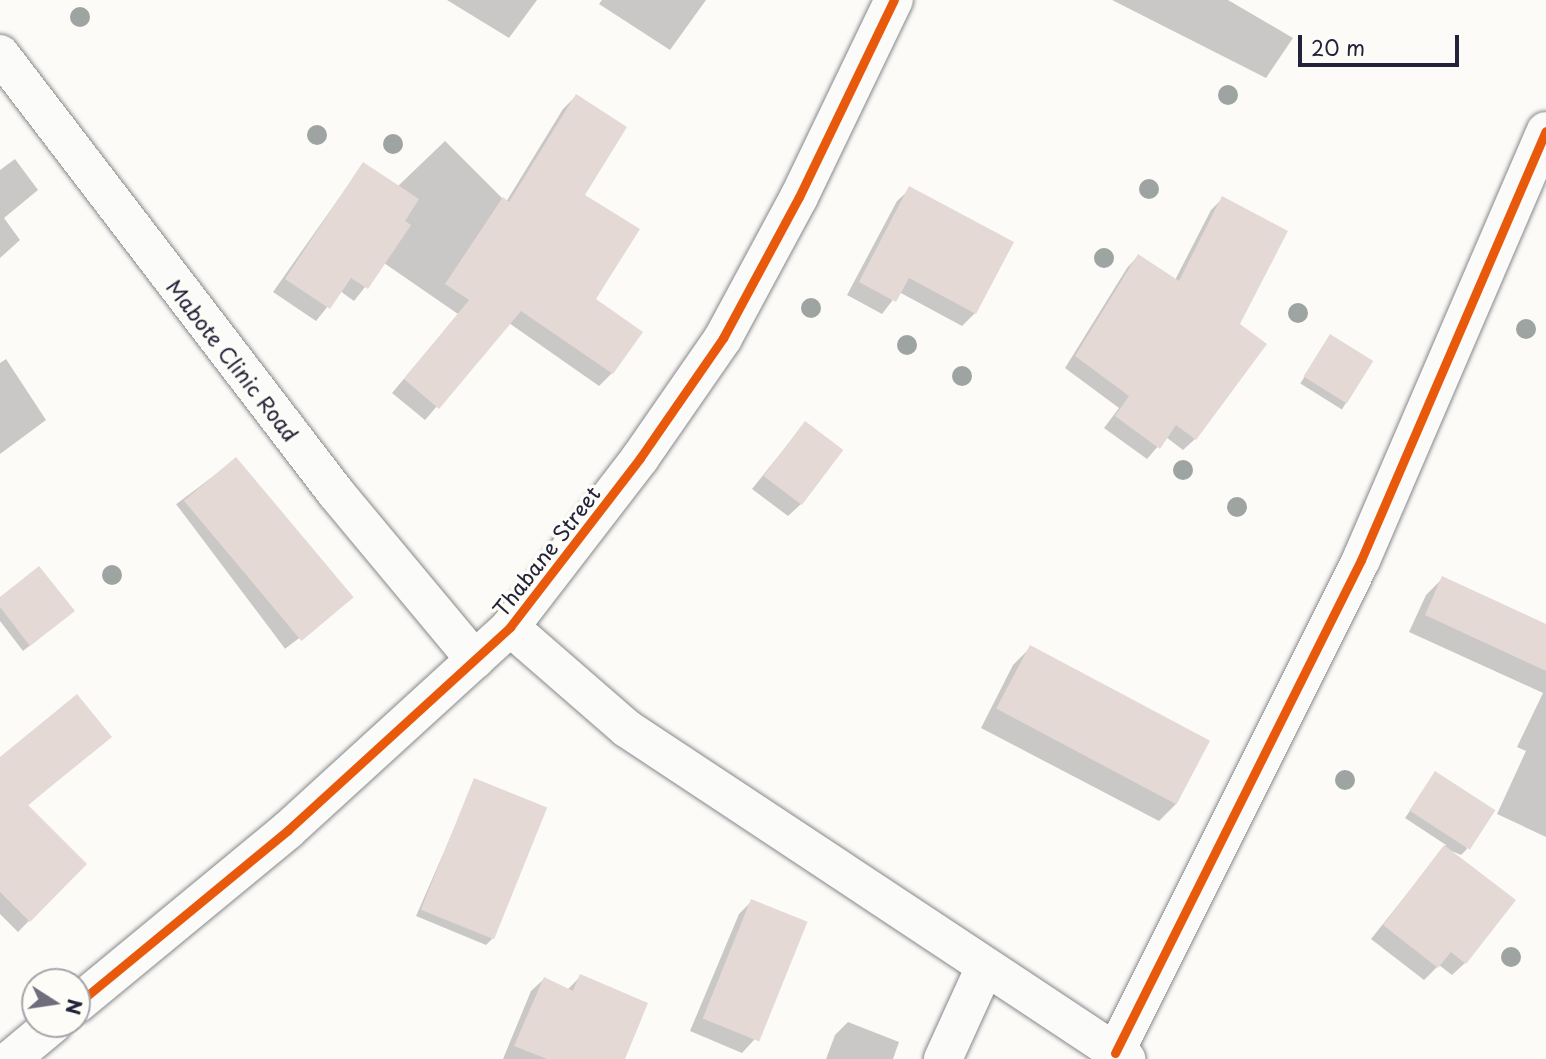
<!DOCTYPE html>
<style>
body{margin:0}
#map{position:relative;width:1546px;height:1059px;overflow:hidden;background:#fcfbf8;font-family:"Playpen Sans",sans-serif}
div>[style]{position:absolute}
.shadow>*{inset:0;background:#0003;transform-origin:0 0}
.building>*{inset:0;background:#e5d9d6;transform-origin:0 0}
.roads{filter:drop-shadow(0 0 2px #88888c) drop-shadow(0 0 2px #88888c)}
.minor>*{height:38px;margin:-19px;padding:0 19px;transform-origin:19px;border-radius:19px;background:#fbfbf9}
.tertiary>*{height:38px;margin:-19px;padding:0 19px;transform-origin:19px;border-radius:19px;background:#fbfbf9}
.cycleway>*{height:9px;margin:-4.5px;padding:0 4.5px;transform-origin:4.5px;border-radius:4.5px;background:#e8590c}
.trees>*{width:20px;height:20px;margin:-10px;border-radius:50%;background:#9da4a1}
span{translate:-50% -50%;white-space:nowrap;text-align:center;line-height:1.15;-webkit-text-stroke:7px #fdfcf7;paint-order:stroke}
.street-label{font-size:21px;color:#22223b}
.north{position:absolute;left:21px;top:968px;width:70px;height:70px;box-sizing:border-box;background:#fdfcf7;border:2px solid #a5a5ac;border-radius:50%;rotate:102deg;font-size:19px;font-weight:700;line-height:28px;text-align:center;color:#22223b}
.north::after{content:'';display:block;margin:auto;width:24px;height:32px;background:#6e6e7d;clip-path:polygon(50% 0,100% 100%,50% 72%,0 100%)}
.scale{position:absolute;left:1298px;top:35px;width:161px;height:32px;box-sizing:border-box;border:4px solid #22223b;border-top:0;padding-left:9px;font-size:21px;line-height:24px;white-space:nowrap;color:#22223b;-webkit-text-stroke:5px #fdfcf7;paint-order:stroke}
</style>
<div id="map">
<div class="shadow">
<div style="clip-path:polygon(447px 0,537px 0,509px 38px)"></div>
<div style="clip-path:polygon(602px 0,706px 0,670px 50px,599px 4px)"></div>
<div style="clip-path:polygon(1112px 0,1228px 0,1293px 38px,1266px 78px)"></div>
<div style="clip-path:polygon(576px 96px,593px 300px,612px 373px,599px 386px,509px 323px,425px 420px,392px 393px,458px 314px,384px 263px,354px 301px,340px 291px,316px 321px,273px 292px,363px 164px,397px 187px,445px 141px,506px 202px,563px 109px)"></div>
<div style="clip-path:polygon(15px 159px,38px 190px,4px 218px,20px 240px,0 258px,0 170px)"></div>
<div style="clip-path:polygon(910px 189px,975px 313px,962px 326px,899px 292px,882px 314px,847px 295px,897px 201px)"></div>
<div style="clip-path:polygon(1223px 198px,1238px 324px,1195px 439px,1183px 450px,1166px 437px,1147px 459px,1104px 428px,1119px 408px,1065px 368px,1127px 268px,1138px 256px,1175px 280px,1211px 210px)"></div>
<div style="left:1330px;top:336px;width:49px;height:56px;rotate:32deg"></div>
<div style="clip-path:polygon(6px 359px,46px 420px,0 454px,0 363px)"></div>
<div style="clip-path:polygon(805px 423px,801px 504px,788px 516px,752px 489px)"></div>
<div style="left:236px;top:459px;width:181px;height:75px;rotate:53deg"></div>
<div style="clip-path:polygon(1443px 578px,1546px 626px,1546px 837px,1497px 814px,1526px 751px,1517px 747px,1543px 693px,1409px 632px,1426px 595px)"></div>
<div style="clip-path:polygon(0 599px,66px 617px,23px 651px,0 621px)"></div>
<div style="clip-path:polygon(1031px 647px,1209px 741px,1177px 803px,1159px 821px,981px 728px,1013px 665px)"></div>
<div style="clip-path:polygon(109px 737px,27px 806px,85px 864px,18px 932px,0 914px,0 774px)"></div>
<div style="clip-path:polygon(1436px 773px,1467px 849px,1461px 855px,1447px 849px,1465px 963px,1452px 975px,1439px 965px,1424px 980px,1371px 939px,1446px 845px,1405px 818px)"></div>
<div style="clip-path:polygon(475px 781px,492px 939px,486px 945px,416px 916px)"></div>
<div style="clip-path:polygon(752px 901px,754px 1040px,742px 1053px,690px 1031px,739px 914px)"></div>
<div style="clip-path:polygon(581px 976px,621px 1059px,503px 1059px,531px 991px,544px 979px,567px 990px)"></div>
<div style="clip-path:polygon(848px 1022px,899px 1042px,893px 1059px,826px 1059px,835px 1035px)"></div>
</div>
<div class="building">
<div style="clip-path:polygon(576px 94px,627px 127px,585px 195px,640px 229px,596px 299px,643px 332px,613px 374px,521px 311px,439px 409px,404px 379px,469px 300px,445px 284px,503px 197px,509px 202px)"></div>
<div style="clip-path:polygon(363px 162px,419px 199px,405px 221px,411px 225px,368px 289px,351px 278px,330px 309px,285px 279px)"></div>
<div style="clip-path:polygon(909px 186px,1014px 242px,976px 314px,909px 278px,896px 302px,859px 282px)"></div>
<div style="clip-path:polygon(1222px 196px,1288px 231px,1240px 324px,1267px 344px,1196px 440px,1176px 425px,1160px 449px,1115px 416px,1129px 396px,1075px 356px,1138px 254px,1179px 281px)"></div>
<div style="left:1330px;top:334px;width:51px;height:50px;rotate:32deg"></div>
<div style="left:805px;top:421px;width:48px;height:69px;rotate:37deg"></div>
<div style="left:236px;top:457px;width:183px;height:68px;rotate:50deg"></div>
<div style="clip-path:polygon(39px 566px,75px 611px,30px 646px,0 607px,0 597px)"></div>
<div style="clip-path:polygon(1442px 576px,1546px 624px,1546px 671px,1425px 615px)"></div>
<div style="left:1030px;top:645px;width:204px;height:72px;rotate:28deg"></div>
<div style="clip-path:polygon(77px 694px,112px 737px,28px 805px,87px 864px,30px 922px,0 892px,0 757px)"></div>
<div style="left:1435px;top:771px;width:72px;height:47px;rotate:33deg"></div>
<div style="left:474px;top:778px;width:79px;height:142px;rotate:22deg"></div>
<div style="clip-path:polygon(1444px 845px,1516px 900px,1466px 964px,1451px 952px,1438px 968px,1383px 925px)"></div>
<div style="left:751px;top:899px;width:61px;height:129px;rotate:22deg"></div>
<div style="clip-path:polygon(580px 974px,648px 1003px,625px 1059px,547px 1059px,514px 1046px,544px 977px,573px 991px)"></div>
</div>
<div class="roads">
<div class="minor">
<div style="left:0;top:54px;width:553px;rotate:52.57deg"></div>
<div style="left:336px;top:493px;width:217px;rotate:50.2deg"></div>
<div style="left:510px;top:627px;width:154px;rotate:41deg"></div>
<div style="left:626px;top:728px;width:600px;rotate:33.5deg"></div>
<div style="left:1115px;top:1053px;width:551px;rotate:-63.48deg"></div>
<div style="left:1361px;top:560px;width:467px;rotate:-66.7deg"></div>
<div style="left:943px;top:1059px;width:101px;rotate:-65.5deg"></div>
</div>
<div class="tertiary">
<div style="left:77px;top:1004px;width:273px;rotate:-39.5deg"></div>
<div style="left:288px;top:830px;width:301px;rotate:-42.4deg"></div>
<div style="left:510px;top:627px;width:213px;rotate:-52.4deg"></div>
<div style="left:640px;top:458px;width:146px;rotate:-55.3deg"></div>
<div style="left:723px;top:338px;width:160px;rotate:-61.7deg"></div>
<div style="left:799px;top:197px;width:219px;rotate:-64.3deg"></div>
<div style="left:11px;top:1059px;width:55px;rotate:-39.8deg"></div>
</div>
</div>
<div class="cycleway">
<div style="left:77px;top:1004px;width:273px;rotate:-39.5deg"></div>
<div style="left:288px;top:830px;width:301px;rotate:-42.4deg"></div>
<div style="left:510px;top:627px;width:213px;rotate:-52.4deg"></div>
<div style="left:640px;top:458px;width:146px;rotate:-55.3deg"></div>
<div style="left:723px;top:338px;width:160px;rotate:-61.7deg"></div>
<div style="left:799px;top:197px;width:219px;rotate:-64.3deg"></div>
<div style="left:1115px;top:1053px;width:551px;rotate:-63.48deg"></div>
<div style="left:1361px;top:560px;width:467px;rotate:-66.7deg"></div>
</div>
<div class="trees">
<div style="left:80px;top:17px"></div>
<div style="left:1228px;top:95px"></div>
<div style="left:317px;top:135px"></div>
<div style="left:393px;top:144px"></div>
<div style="left:1149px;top:189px"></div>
<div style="left:1104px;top:258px"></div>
<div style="left:811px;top:308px"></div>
<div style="left:1298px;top:313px"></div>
<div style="left:1526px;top:329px"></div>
<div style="left:907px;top:345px"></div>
<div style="left:962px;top:376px"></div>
<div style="left:1183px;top:470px"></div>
<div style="left:1237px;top:507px"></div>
<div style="left:112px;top:575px"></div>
<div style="left:1345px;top:780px"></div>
<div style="left:1511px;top:957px"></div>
</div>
<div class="street-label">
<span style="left:233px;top:360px;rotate:52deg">Mabote Clinic Road</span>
<span style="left:546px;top:551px;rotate:-52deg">Thabane Street</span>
</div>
<div class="north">N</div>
<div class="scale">20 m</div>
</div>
